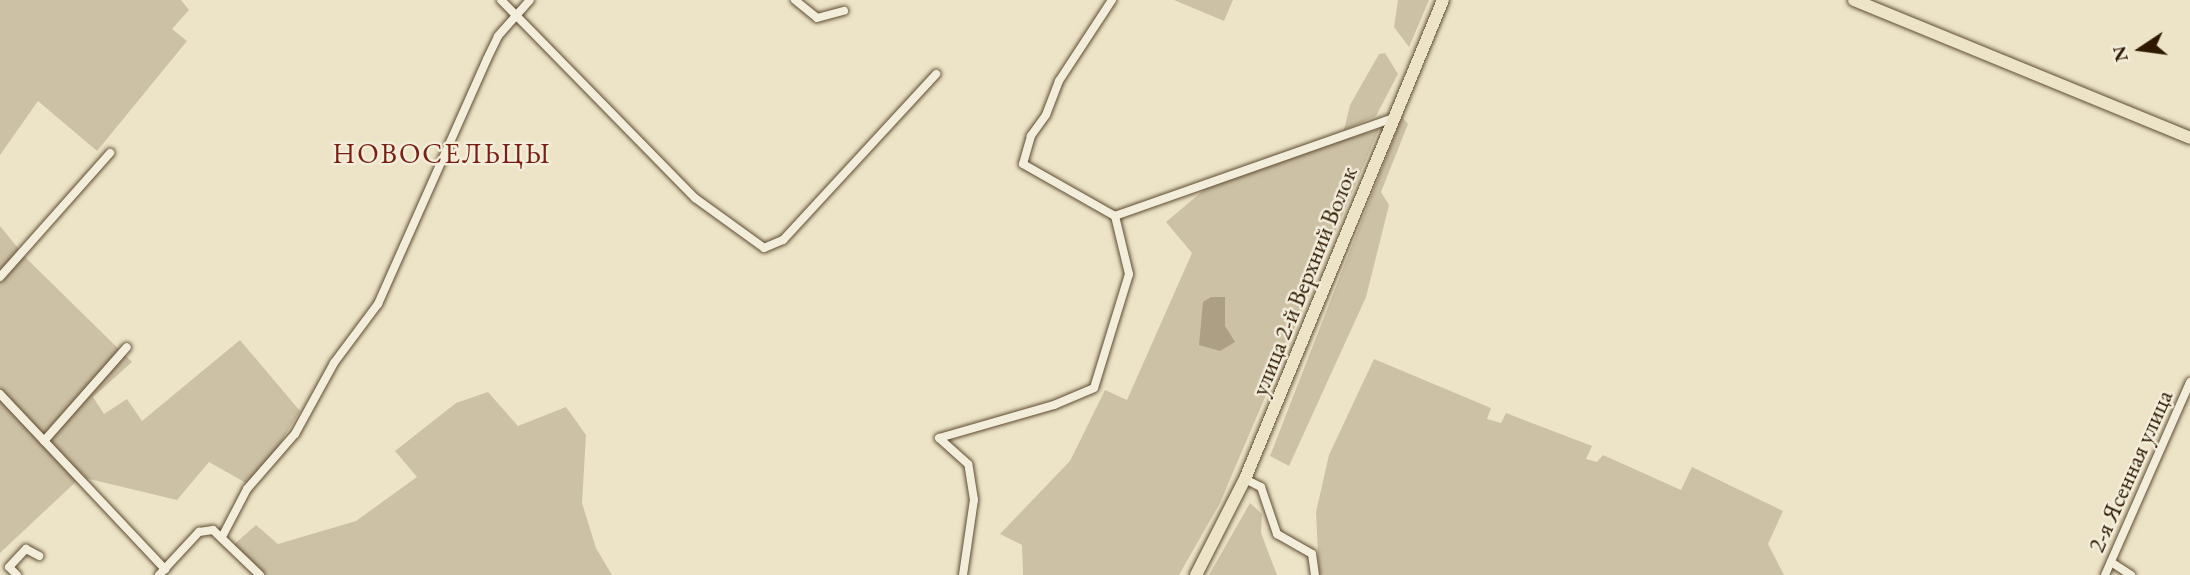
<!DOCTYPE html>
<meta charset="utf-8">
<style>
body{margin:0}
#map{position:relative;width:2190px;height:575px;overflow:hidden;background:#ede4c7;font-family:"EB Garamond",serif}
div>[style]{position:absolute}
.green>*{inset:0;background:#cdc1a5}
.water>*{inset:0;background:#ac9f83}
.roads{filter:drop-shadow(0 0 2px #5e4c32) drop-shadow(0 0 2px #5e4c32)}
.street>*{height:8px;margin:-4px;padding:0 4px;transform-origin:4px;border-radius:4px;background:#f3eddb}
.primary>*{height:12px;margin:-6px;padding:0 6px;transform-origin:6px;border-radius:6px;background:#ede4c7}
span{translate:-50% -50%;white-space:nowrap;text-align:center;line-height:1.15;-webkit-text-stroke:5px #f3eddb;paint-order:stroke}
.street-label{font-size:24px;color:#2e1900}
.quarter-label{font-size:28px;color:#7a1f14;letter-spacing:2px}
.north{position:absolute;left:2106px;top:14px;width:70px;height:70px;-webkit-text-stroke:5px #f3eddb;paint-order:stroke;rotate:257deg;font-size:19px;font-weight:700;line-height:28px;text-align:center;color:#2e1900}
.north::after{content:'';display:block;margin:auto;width:24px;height:32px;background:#2e1900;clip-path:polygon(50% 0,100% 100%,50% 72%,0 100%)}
</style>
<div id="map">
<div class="green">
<div style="clip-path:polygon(0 0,181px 0,189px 10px,172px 29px,187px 41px,97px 151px,38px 101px,0 155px)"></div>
<div style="clip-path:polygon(1174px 0,1233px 0,1224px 21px)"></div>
<div style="clip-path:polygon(1398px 0,1429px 0,1409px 47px,1394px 27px)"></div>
<div style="clip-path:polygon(1385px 53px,1398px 74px,1376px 116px,1344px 130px,1350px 105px,1379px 54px)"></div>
<div style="clip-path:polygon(1402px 117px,1408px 124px,1381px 192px,1389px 205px,1366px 297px,1289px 466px,1270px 456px)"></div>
<div style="clip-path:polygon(1379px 129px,1220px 503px,1179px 575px,1023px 575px,1022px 545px,1000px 534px,1070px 461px,1105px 390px,1127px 400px,1192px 253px,1166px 222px,1205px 189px,1254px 167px)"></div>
<div style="clip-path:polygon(0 226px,26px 258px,132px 362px,93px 397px,104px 414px,127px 399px,142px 421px,240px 340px,300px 411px,253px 487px,209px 462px,177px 500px,81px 477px,0 553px)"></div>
<div style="clip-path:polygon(1374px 359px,1491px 408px,1487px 419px,1501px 423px,1506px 413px,1592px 446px,1586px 459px,1597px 462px,1603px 455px,1681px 490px,1692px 467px,1783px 511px,1768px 544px,1784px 575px,1319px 575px,1316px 512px,1329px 455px)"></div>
<div style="clip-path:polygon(488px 392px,518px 426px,566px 407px,586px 435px,582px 503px,596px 548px,612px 575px,252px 575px,231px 547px,256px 525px,278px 544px,356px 521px,417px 477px,395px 451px,456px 403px)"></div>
<div style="clip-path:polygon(1250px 503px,1262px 514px,1261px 533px,1277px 575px,1209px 575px)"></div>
</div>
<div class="water">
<div style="clip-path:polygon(1211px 297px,1225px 297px,1225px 326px,1235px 342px,1220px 351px,1199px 345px,1203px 302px)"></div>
</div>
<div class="roads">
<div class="street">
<div style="left:501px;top:0;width:277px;rotate:45.6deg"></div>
<div style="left:695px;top:198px;width:85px;rotate:35.9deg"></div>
<div style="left:764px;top:248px;width:21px;rotate:-23deg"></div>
<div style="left:783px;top:240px;width:226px;rotate:-47.3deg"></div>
<div style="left:795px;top:0;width:28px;rotate:39deg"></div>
<div style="left:817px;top:18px;width:28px;rotate:-15deg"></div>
<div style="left:1112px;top:0;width:97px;rotate:123.2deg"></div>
<div style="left:1059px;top:81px;width:36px;rotate:111deg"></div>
<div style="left:1046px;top:115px;width:26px;rotate:126deg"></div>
<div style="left:1031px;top:136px;width:29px;rotate:106deg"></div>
<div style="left:1023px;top:164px;width:106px;rotate:29.5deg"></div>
<div style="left:1115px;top:216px;width:295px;rotate:-19.4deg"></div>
<div style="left:0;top:277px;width:166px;rotate:-48.4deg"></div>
<div style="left:0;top:394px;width:241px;rotate:46.7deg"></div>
<div style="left:44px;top:441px;width:125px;rotate:-48.6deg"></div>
<div style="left:1245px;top:479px;width:18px;rotate:27deg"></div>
<div style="left:1261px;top:487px;width:50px;rotate:71.2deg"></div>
<div style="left:1277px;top:534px;width:40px;rotate:29.7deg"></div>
<div style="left:1312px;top:554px;width:21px;rotate:82deg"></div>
<div style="left:223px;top:535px;width:52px;rotate:-62.4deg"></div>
<div style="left:247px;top:489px;width:73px;rotate:-48.9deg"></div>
<div style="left:295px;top:434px;width:81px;rotate:-61.2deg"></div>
<div style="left:334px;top:363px;width:74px;rotate:-53.3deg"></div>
<div style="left:378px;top:304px;width:268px;rotate:-66deg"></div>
<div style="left:487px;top:59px;width:25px;rotate:-64deg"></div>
<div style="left:498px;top:36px;width:48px;rotate:-48.4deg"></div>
<div style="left:2111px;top:562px;width:24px;rotate:33deg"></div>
<div style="left:17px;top:575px;width:11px;rotate:-135deg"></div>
<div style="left:9px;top:567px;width:25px;rotate:-47deg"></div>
<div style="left:26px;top:549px;width:15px;rotate:28deg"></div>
<div style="left:159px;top:575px;width:59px;rotate:-47.1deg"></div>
<div style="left:199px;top:532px;width:14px;rotate:-8deg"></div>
<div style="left:213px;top:530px;width:65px;rotate:43.8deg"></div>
<div style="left:963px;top:575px;width:76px;rotate:-81.7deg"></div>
<div style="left:974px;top:500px;width:36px;rotate:-99deg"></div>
<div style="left:968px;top:464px;width:39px;rotate:-138deg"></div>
<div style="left:939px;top:438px;width:120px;rotate:-16deg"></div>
<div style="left:1054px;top:405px;width:43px;rotate:-23deg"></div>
<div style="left:1094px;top:388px;width:119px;rotate:-72.9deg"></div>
<div style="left:1129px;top:274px;width:60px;rotate:-103.6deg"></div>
<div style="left:2105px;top:575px;width:211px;rotate:-66.2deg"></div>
</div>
<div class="primary">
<div style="left:1854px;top:0;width:363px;rotate:22.3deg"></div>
<div style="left:1196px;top:575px;width:108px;rotate:-63deg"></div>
<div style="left:1245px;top:479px;width:518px;rotate:-67.54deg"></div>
</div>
</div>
<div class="street-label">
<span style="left:1304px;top:281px;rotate:-68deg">улица 2-й Верхний Волок</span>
<span style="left:2130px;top:471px;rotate:-66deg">2-я Ясенная улица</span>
</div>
<div class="quarter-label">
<span style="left:442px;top:153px">НОВОСЕЛЬЦЫ</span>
</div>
<div class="north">N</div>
</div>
